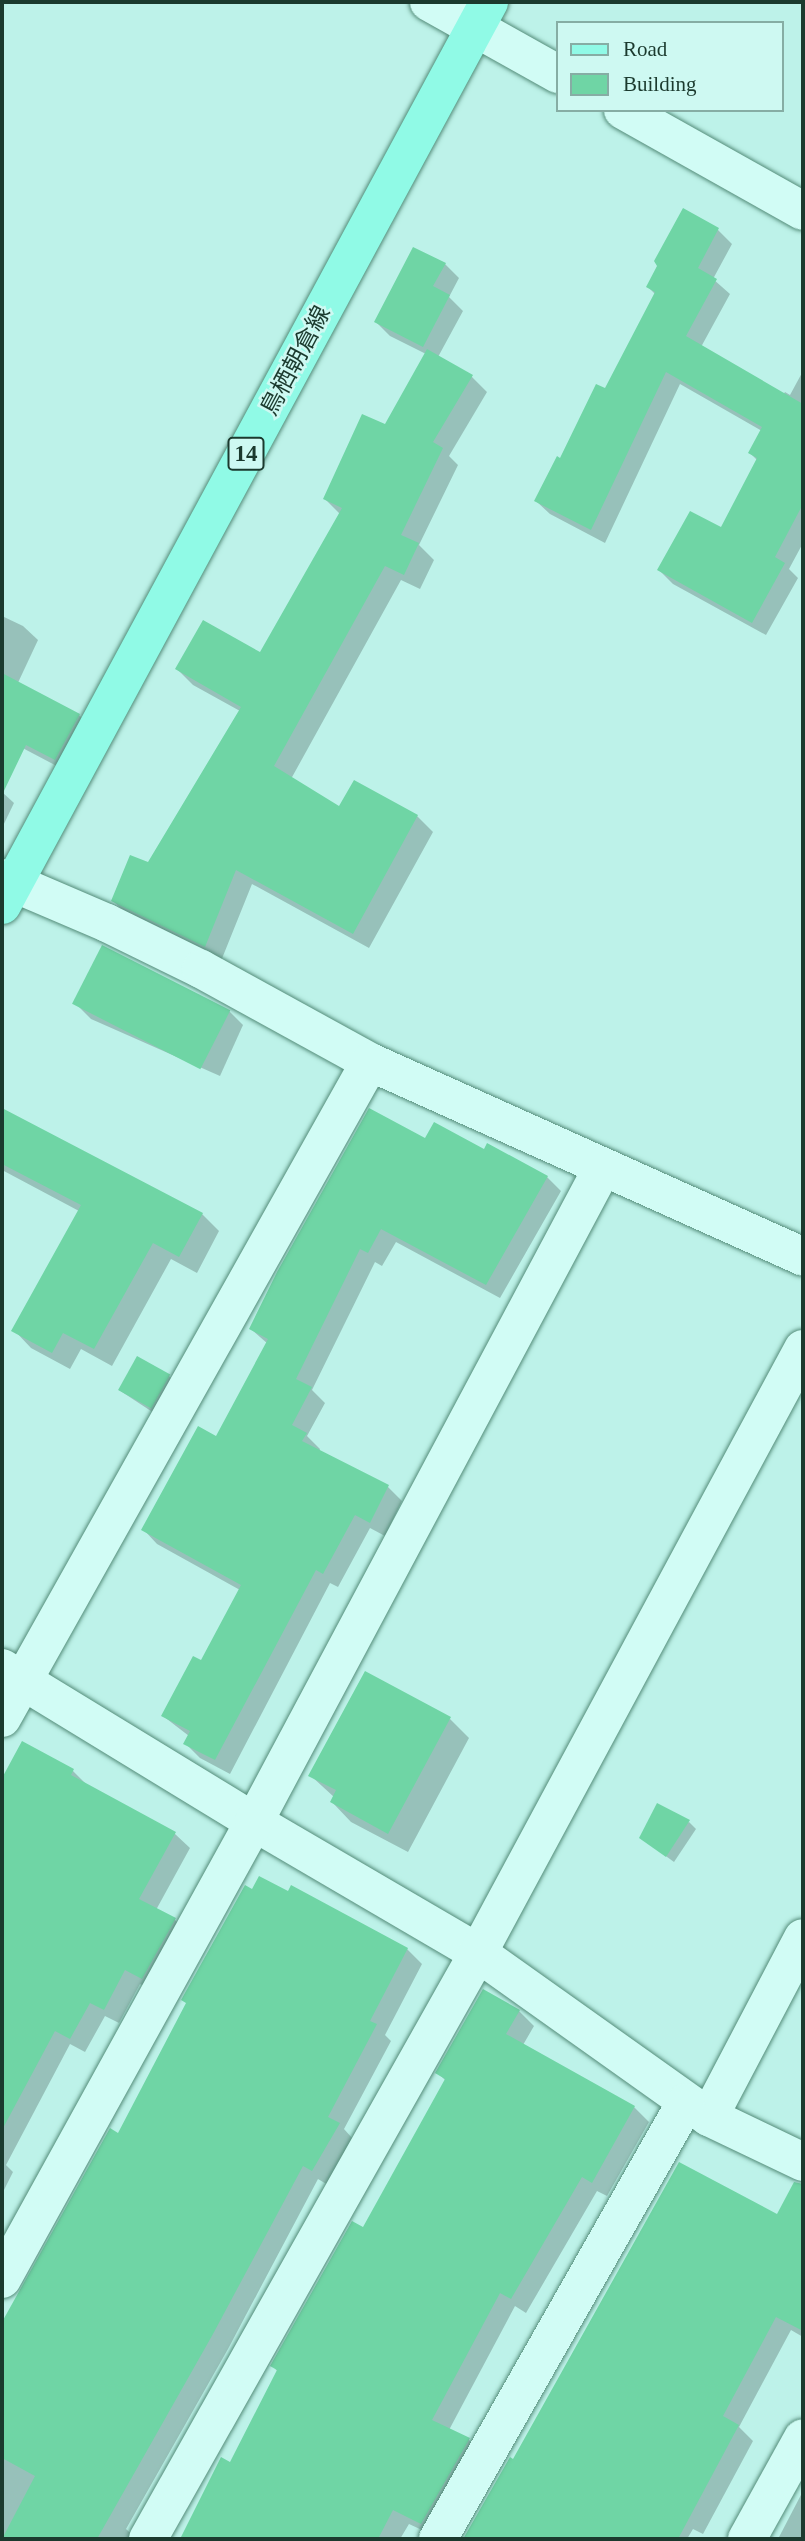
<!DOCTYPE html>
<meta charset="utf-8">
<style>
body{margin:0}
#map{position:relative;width:805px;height:2541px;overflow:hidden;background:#bdf2e9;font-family:"Times New Roman","Noto Sans JP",serif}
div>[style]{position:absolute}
.shadow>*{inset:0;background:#0003}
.building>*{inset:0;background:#6fd5a5;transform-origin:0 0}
.roads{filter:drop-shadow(0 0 2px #548c79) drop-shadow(0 0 2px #548c79)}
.minor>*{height:38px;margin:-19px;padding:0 19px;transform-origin:19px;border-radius:19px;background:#d1fcf5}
.major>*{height:38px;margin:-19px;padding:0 19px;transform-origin:19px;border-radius:19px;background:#90fae6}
span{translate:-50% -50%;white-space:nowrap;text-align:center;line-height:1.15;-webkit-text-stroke:5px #cef9f2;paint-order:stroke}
.shield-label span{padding:2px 5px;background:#cef9f2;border:2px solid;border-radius:5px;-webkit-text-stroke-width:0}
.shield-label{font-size:23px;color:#1b3a2e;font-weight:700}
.street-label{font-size:24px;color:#1b3a2e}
.frame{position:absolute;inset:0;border:4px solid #1b3a2e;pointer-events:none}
.legend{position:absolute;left:556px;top:21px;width:228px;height:91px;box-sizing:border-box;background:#cef9f2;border:2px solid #86ada4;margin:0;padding:9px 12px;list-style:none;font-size:21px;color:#1b3a2e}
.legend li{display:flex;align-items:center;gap:14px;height:35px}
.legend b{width:35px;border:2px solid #86ada4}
</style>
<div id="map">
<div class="shadow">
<div style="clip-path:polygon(683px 210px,718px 230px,732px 244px,713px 279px,730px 294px,701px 347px,783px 395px,785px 392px,790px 395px,803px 371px,803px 543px,789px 569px,798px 578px,766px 635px,673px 584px,659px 570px,721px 530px,758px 461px,750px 453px,762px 431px,680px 384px,605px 543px,550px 514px,536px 501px,606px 391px,656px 295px,648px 287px)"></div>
<div style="clip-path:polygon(445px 264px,459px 278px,449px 297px,463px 311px,438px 357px,472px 377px,487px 392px,449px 456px,458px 465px,419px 545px,434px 560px,420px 589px,401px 580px,291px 779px,340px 808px,354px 782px,417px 816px,433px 832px,369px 948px,252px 884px,221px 961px,129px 916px,113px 901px,149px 864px,240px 711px,193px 685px,177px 669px,260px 654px,341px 515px,325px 499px,385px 426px,426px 354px,390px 336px,376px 322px)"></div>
<div style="clip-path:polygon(2px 616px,23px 626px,38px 640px,16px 687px,2px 680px)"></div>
<div style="clip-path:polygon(23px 686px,79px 715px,93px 729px,70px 773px,15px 744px,2px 731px)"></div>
<div style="clip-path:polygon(2px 792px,14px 803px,2px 828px)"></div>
<div style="clip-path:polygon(77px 1005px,229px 1011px,243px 1025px,220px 1076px,91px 1019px)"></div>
<div style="clip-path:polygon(2px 1110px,202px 1214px,219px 1231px,197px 1273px,171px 1259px,112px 1366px,81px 1349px,70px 1369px,31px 1348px,14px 1330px,79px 1211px,2px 1170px)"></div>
<div style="clip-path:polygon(426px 1141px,484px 1152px,547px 1177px,561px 1191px,500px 1298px,396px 1242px,382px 1266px,375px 1262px,312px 1390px,325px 1403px,307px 1436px,320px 1449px,319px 1452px,388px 1487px,402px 1501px,385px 1536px,370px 1528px,338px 1587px,330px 1583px,230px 1774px,200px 1758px,185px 1743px,189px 1736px,163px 1716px,202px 1663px,240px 1590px,157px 1544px,143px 1529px,217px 1439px,268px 1344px,251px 1329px)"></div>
<div style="clip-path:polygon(169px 1376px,176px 1383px,157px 1415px,119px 1390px)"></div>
<div style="clip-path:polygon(450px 1719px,469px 1738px,408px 1852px,351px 1822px,332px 1802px,334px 1797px,310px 1775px)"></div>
<div style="clip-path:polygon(23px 1743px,73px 1771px,88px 1786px,175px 1834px,190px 1848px,156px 1910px,175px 1920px,190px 1934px,157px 1993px,140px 1984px,119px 2023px,105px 2016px,85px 2052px,70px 2044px,6px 2165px,13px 2172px,2px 2194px,2px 1782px)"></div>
<div style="clip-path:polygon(689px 1822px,696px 1829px,674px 1862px,641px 1838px)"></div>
<div style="clip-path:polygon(291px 1888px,407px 1949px,422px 1964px,385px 2035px,391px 2041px,344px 2129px,353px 2139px,328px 2185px,318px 2179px,228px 2349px,126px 2529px,137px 2539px,2px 2539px,2px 2326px,119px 2135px,253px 1891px,289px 1893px)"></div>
<div style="clip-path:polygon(519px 2011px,534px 2026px,523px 2045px,634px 2107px,649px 2122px,607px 2196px,597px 2191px,526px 2313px,515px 2306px,449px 2430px,469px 2440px,484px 2454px,437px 2537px,409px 2524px,400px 2539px,181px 2539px,222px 2460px,231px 2465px,278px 2372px,273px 2366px,364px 2229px,446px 2081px,438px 2073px)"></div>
<div style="clip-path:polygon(781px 2209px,803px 2221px,803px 2337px,791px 2330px,739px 2427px,753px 2441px,703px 2534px,693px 2529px,687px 2539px,465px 2539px,510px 2460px,514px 2461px,778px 2216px)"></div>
<div style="clip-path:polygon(803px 2491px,803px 2539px,778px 2539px)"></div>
</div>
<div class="building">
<div style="clip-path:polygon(683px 208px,719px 228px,698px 268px,717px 279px,686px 336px,803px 404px,803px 504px,775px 557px,785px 563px,752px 623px,657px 570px,690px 511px,721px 527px,757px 458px,748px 453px,762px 427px,666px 372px,591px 530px,534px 501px,557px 456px,560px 458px,596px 384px,605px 388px,655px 292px,646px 287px,657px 266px,654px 261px)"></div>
<div style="clip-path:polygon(413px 247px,446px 263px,433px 286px,450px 295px,423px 347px,374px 322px)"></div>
<div style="clip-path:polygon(427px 349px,473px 375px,433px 442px,443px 448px,401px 535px,419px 543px,404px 575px,385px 566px,274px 766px,339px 806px,354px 780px,418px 815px,353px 934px,236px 870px,205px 947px,111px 901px,130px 855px,148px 862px,241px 707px,175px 669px,203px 620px,260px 652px,342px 508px,323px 499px,362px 414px,385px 424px)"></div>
<div style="clip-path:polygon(2px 673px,80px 714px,55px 760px,26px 745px,2px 795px)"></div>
<div style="left:102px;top:945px;width:144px;height:66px;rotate:27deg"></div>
<div style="clip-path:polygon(2px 1108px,203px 1213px,179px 1257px,153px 1243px,94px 1349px,63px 1333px,52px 1353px,11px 1331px,81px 1205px,2px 1164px)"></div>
<div style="clip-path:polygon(369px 1108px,425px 1138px,434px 1122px,484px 1149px,487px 1143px,548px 1176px,486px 1285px,381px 1229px,368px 1253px,360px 1249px,296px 1379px,312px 1387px,292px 1425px,307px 1433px,302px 1441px,389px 1485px,370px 1523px,355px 1515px,323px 1574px,316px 1570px,215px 1760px,183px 1744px,190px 1731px,161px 1716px,193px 1656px,201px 1660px,241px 1585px,141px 1530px,198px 1426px,216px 1436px,268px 1339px,249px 1329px,277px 1272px)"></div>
<div style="left:137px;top:1356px;width:38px;height:39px;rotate:29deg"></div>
<div style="clip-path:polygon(365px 1671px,451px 1717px,388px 1834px,330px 1802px,336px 1790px,308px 1776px)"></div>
<div style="clip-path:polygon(22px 1741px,74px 1769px,71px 1775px,176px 1832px,139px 1899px,176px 1918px,142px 1979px,125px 1970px,104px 2010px,90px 2003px,70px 2039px,55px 2031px,2px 2130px,2px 1778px)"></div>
<div style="clip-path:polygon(657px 1803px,690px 1820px,666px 1857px,639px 1838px)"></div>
<div style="clip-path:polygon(259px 1876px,288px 1891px,291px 1885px,408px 1948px,370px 2021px,377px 2024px,328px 2117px,340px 2123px,312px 2171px,303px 2166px,213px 2334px,97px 2539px,2px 2539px,35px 2476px,2px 2458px,2px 2322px,110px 2128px,118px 2133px,186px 2003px,181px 2000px,245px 1885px,252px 1889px)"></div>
<div style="clip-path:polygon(483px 1989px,520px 2010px,506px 2034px,635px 2106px,592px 2183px,582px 2177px,511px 2299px,500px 2293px,432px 2420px,470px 2438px,421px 2524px,393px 2510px,378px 2539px,180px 2539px,221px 2457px,230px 2462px,277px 2370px,270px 2366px,352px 2221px,363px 2227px,445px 2079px,435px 2073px)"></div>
<div style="clip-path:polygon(679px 2162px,777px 2214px,794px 2182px,803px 2184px,803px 2331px,776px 2317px,723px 2416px,739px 2425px,678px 2539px,463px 2539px,510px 2457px,513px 2459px)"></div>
</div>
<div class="roads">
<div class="minor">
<div style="left:429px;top:2px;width:148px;rotate:29.2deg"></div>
<div style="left:623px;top:110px;width:206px;rotate:29.3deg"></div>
<div style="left:2px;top:878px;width:114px;rotate:23.2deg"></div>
<div style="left:107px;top:923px;width:105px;rotate:26.1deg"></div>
<div style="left:201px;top:969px;width:193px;rotate:28.8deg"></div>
<div style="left:370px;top:1062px;width:475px;rotate:24.2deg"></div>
<div style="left:2px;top:1668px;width:295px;rotate:31.4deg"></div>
<div style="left:254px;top:1822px;width:259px;rotate:30.3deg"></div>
<div style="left:478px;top:1953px;width:283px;rotate:35.4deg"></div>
<div style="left:709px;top:2117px;width:104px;rotate:25.6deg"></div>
<div style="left:2px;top:1718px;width:752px;rotate:-60.71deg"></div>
<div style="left:709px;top:2117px;width:202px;rotate:-62.3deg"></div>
<div style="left:2px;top:2279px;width:522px;rotate:-61.13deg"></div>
<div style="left:254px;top:1822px;width:742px;rotate:-61.95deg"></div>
<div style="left:148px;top:2539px;width:673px;rotate:-60.61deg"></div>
<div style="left:478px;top:1953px;width:686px;rotate:-61.72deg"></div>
<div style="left:438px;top:2539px;width:502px;rotate:-60.42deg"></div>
<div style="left:747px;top:2539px;width:115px;rotate:-61deg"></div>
</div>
<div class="major">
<div style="left:2px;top:905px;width:1026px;rotate:-61.66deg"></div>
</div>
</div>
<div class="shield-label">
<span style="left:246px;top:454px">14</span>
</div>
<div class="street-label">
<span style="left:296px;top:361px;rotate:-62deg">鳥栖朝倉線</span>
</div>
<div class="frame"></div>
<ul class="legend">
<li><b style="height:9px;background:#90fae6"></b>Road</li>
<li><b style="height:19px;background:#6fd5a5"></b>Building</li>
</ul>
</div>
